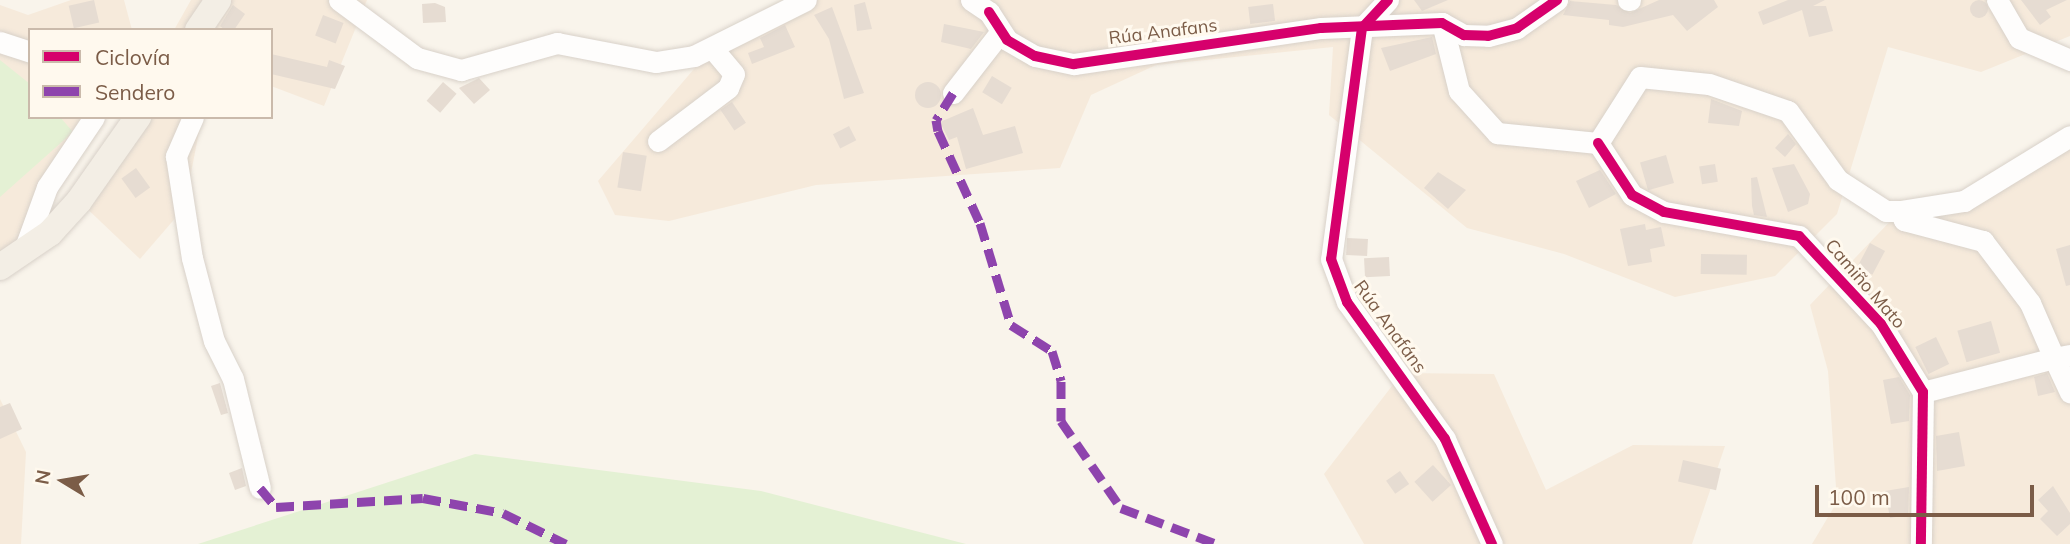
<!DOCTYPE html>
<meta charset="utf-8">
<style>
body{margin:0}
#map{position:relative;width:2070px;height:544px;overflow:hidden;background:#f9f4eb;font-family:Mulish,sans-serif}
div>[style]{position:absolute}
.residential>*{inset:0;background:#f6eadb}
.green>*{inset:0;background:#e4f1d4}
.building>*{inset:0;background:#e6dcd2;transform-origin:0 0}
.round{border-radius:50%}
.roads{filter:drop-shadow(0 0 2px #d8d1c9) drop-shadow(0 0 2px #d8d1c9)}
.minor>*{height:21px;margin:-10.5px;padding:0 10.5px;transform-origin:10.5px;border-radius:10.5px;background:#fefdfc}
.major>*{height:26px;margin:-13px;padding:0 13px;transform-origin:13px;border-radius:13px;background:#f3eee5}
.quiet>*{height:9px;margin-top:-4.5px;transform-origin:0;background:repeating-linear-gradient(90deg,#8e44ad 0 18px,transparent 0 27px)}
.cycleway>*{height:10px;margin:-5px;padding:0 5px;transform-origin:5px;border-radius:5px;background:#d6006c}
span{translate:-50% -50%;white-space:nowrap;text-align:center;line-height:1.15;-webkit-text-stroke:6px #fff9ee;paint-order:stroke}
.street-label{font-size:18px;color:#7b5c47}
.legend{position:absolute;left:28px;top:28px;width:245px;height:91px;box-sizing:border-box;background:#fff9ee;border:2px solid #cabaab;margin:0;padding:9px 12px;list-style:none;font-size:21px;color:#7b5c47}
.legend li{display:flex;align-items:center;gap:14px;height:35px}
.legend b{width:35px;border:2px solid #cabaab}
.north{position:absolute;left:28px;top:446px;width:70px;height:70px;-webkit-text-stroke:5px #fff9ee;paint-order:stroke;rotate:281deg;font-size:19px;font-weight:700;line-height:28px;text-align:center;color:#7b5c47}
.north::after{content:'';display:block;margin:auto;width:24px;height:32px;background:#7b5c47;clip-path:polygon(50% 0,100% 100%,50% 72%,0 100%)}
.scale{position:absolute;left:1815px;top:485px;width:219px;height:32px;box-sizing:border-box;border:4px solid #7b5c47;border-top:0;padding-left:9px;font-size:21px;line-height:24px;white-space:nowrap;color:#7b5c47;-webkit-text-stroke:5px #fff9ee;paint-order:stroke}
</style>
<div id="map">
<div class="residential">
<div style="clip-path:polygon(71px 0,124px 0,132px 30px,30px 30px,30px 117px,89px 117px,0 279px,0 5px,28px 15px)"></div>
<div style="clip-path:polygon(191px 0,367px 0,324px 106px,271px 86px,271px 30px,174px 30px)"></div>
<div style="clip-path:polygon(808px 0,2070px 0,2070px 36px,1981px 72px,1888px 47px,1837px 214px,1775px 276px,1675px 297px,1564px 254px,1467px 228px,1329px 115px,1333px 47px,1156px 65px,1091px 95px,1060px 168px,816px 185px,669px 221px,615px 215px,598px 181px,712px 48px)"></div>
<div style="clip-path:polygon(125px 117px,202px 117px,184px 208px,140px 259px,79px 201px)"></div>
<div style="clip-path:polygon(2070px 127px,2070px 544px,1812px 544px,1837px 502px,1828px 371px,1810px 305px,1900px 211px,1984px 183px)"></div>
<div style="clip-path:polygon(1402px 373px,1494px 374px,1546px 490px,1633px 445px,1725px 446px,1692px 544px,1364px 544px,1324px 474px)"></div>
<div style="clip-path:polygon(0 399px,26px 452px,21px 544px,0 544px)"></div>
</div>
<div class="green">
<div style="clip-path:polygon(0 60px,30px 84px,30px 117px,60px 117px,73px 132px,0 197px)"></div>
<div style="clip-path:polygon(475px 454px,761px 491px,966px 544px,198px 544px)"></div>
</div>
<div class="building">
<div class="round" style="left:1970px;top:0;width:18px;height:18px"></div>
<div style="left:94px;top:0;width:23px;height:26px;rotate:77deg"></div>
<div style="clip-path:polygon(1414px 0,1448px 0,1422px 11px)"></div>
<div style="clip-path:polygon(1659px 0,1714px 0,1718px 7px,1687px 31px,1673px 15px,1623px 27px,1609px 25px,1609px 20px,1563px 15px,1570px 1px,1616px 5px,1630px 13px)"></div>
<div style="clip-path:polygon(1788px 0,1825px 0,1813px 6px,1826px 6px,1833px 31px,1809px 37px,1802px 10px,1763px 25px,1758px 12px)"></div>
<div style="clip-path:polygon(2021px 0,2067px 0,2046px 10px,2051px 17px,2040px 25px)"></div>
<div style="clip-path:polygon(865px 2px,872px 29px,857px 31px,854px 5px)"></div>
<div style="clip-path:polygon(435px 3px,445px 7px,446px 22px,423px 23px,422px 4px)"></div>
<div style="left:1273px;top:4px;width:17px;height:25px;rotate:83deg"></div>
<div style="clip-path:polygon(233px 5px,245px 14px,234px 30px,225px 30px,220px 26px)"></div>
<div style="clip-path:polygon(832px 7px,864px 93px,844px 99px,829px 39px,814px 15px)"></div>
<div style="left:323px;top:15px;width:22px;height:22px;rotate:21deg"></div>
<div style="clip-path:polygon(944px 24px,984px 32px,971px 49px,941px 42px)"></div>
<div style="clip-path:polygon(785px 25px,795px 47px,752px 64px,748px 53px,764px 47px,760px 38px)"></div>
<div style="clip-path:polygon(1432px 37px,1436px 54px,1390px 71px,1381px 48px)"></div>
<div style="clip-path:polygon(271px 54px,327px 67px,329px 60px,345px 66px,335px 89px,271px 74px)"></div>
<div style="left:992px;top:76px;width:23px;height:19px;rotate:31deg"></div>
<div style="clip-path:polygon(479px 78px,490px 90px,474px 104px,459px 88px)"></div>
<div class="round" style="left:915px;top:82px;width:26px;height:26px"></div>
<div style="left:443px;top:82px;width:18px;height:25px;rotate:41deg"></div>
<div style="clip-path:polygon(1711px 99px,1742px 111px,1739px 126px,1708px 123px)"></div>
<div style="left:732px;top:102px;width:25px;height:14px;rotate:56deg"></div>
<div style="clip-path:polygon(973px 108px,983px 135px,1015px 126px,1023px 153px,966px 169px,957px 137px,949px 140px,940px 122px)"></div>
<div style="left:849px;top:126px;width:16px;height:18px;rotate:63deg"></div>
<div style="clip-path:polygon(1788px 134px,1796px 144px,1785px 157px,1775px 148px)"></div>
<div style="left:623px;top:152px;width:24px;height:36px;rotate:9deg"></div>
<div style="left:1666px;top:155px;width:29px;height:27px;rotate:74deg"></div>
<div style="left:1715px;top:164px;width:18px;height:16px;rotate:81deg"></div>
<div style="clip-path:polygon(1794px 164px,1810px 194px,1808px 204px,1788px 212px,1772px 168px)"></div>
<div style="left:136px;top:168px;width:24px;height:18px;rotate:54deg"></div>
<div style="clip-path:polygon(1600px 170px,1616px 194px,1589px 208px,1576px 181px)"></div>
<div style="clip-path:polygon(1438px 172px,1466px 190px,1448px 209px,1424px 188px)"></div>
<div style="clip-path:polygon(1757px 177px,1767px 217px,1754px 215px,1752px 206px,1751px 178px)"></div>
<div style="clip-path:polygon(1645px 224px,1646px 230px,1661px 227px,1665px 246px,1650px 249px,1652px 262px,1628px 266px,1620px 229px)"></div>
<div style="left:1347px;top:238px;width:21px;height:17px;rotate:3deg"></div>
<div style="left:1870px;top:243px;width:17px;height:27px;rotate:28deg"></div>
<div style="clip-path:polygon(2070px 245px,2070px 285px,2066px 286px,2056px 249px)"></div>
<div style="left:1701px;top:254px;width:46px;height:20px;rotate:1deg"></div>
<div style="left:1389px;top:257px;width:19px;height:25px;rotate:87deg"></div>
<div style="left:1991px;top:321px;width:33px;height:35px;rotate:74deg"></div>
<div style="left:1936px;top:337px;width:30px;height:23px;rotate:64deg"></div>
<div style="clip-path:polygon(2047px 373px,2055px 392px,2038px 396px,2034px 377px)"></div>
<div style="clip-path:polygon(1899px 377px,1910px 395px,1909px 421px,1891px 424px,1883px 380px)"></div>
<div style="clip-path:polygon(220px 383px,228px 413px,221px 415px,211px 386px)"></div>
<div style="clip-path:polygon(10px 403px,22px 429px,0 439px,0 407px)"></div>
<div style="clip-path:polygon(1959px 432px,1965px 466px,1937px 471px,1936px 436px)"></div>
<div style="left:1683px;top:460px;width:39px;height:22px;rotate:13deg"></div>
<div style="left:1433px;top:465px;width:27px;height:25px;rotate:48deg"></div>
<div style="clip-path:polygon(242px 468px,246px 486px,235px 490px,229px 473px)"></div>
<div style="left:1400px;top:471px;width:16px;height:17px;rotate:55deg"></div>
<div style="clip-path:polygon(2053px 486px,2070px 513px,2070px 524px,2057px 536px,2040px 519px,2048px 511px,2038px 500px)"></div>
<div style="clip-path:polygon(1909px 487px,1908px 515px,1890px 518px,1885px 491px)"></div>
</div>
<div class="roads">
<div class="minor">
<div style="left:339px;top:0;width:97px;rotate:36.6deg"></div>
<div style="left:417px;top:58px;width:46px;rotate:15.3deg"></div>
<div style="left:461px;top:70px;width:100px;rotate:-15.7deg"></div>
<div style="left:557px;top:43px;width:101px;rotate:10.9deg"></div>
<div style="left:656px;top:62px;width:38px;rotate:-9deg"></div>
<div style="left:694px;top:56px;width:125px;rotate:-26.6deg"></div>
<div style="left:971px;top:0;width:22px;rotate:34deg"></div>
<div style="left:1388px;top:0;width:38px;rotate:133deg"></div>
<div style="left:1362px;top:28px;width:233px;rotate:97.6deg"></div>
<div style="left:1331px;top:259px;width:46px;rotate:69.6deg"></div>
<div style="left:1347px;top:302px;width:168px;rotate:54.4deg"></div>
<div style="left:1445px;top:439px;width:115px;rotate:65.9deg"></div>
<div style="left:1628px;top:0;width:2px"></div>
<div style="left:1997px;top:0;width:44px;rotate:59.9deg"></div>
<div style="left:2019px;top:38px;width:56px;rotate:23.3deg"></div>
<div style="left:989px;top:12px;width:33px;rotate:57deg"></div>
<div style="left:1007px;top:40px;width:32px;rotate:30deg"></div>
<div style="left:1035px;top:56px;width:40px;rotate:12deg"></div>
<div style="left:1074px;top:64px;width:250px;rotate:-8.3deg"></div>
<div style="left:1321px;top:28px;width:121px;rotate:-2.4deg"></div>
<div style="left:1442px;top:23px;width:25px;rotate:29deg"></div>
<div style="left:1464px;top:35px;width:24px;rotate:2deg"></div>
<div style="left:1488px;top:36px;width:30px;rotate:-15deg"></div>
<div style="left:1517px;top:28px;width:49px;rotate:-35deg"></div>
<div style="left:1442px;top:23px;width:70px;rotate:76deg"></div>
<div style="left:1459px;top:91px;width:57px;rotate:47.9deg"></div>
<div style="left:1497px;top:133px;width:101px;rotate:5.7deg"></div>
<div style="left:0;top:42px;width:32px;rotate:18deg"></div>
<div style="left:953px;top:93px;width:75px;rotate:-52.1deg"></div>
<div style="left:193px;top:117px;width:43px;rotate:113.6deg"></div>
<div style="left:176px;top:156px;width:103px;rotate:81.1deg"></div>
<div style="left:192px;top:258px;width:86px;rotate:75.2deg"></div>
<div style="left:214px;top:341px;width:42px;rotate:63.4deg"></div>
<div style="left:233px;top:379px;width:112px;rotate:76.1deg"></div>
<div style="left:658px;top:141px;width:88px;rotate:-37.1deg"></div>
<div style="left:728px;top:88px;width:15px;rotate:-67deg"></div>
<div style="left:734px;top:74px;width:34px;rotate:-130deg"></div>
<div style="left:1598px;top:143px;width:62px;rotate:56.8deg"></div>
<div style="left:1632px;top:195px;width:36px;rotate:28deg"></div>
<div style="left:1664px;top:212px;width:137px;rotate:10.1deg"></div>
<div style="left:1799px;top:236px;width:120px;rotate:47deg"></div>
<div style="left:1881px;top:324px;width:80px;rotate:58.3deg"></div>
<div style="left:1923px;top:392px;width:152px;rotate:90.8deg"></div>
<div style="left:1598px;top:143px;width:78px;rotate:-57.5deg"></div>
<div style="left:1640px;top:77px;width:69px;rotate:5.8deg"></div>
<div style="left:1709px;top:84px;width:83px;rotate:18.9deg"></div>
<div style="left:1788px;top:111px;width:85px;rotate:54.1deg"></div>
<div style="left:1838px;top:180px;width:57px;rotate:32.9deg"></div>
<div style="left:1886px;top:211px;width:14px"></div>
<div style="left:1900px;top:211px;width:65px;rotate:-8.9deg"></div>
<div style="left:1964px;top:201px;width:124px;rotate:-31.5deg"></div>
<div style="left:1900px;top:211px;width:10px;rotate:66deg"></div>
<div style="left:1904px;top:220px;width:82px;rotate:14.9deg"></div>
<div style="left:1983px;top:241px;width:78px;rotate:52.8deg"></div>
<div style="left:2030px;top:303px;width:60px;rotate:66.4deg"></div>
<div style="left:2054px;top:358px;width:16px;rotate:-11deg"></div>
<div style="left:23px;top:253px;width:70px;rotate:-70deg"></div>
<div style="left:47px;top:187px;width:84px;rotate:-56.1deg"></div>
<div style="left:1923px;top:392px;width:135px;rotate:-14.5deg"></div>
<div style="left:2054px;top:358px;width:38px;rotate:65deg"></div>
</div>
<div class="major">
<div style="left:198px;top:30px;width:36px;rotate:-56deg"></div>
<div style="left:0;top:267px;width:60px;rotate:-34.2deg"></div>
<div style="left:50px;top:233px;width:43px;rotate:-47.8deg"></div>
<div style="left:79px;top:201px;width:103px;rotate:-54.9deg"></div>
</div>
</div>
<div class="quiet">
<div style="left:953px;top:93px;width:32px;rotate:122deg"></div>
<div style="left:936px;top:120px;width:11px;rotate:80deg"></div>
<div style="left:938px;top:131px;width:101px;rotate:65.5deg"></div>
<div style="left:980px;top:223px;width:107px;rotate:73.1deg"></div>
<div style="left:1011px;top:325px;width:49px;rotate:32.4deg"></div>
<div style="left:1052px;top:351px;width:31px;rotate:73deg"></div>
<div style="left:1061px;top:381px;width:40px;rotate:90deg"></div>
<div style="left:1061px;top:421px;width:106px;rotate:55.4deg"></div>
<div style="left:1121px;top:508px;width:103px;rotate:20.6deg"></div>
<div style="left:260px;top:488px;width:25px;rotate:50deg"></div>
<div style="left:276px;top:507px;width:147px;rotate:-3.5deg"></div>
<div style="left:423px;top:498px;width:81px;rotate:10.6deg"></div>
<div style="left:503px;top:513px;width:70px;rotate:26.2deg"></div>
</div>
<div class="cycleway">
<div style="left:1388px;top:0;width:38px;rotate:133deg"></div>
<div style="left:1362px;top:28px;width:233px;rotate:97.6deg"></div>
<div style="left:1331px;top:259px;width:46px;rotate:69.6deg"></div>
<div style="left:1347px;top:302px;width:168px;rotate:54.4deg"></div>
<div style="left:1445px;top:439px;width:115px;rotate:65.9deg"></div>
<div style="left:989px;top:12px;width:33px;rotate:57deg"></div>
<div style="left:1007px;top:40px;width:32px;rotate:30deg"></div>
<div style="left:1035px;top:56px;width:40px;rotate:12deg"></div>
<div style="left:1074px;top:64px;width:250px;rotate:-8.3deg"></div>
<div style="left:1321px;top:28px;width:121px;rotate:-2.4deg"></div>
<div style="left:1442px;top:23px;width:25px;rotate:29deg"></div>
<div style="left:1464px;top:35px;width:24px;rotate:2deg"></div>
<div style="left:1488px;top:36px;width:30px;rotate:-15deg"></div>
<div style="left:1517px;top:28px;width:49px;rotate:-35deg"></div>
<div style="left:1598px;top:143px;width:62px;rotate:56.8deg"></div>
<div style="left:1632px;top:195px;width:36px;rotate:28deg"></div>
<div style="left:1664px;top:212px;width:137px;rotate:10.1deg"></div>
<div style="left:1799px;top:236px;width:120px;rotate:47deg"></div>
<div style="left:1881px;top:324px;width:80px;rotate:58.3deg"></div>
<div style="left:1923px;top:392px;width:152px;rotate:90.8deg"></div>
</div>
<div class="street-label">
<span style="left:1163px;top:32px;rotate:-7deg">Rúa Anafans</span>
<span style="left:1865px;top:284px;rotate:49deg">Camiño Mato</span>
<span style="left:1390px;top:327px;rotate:54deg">Rúa Anafáns</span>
</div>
<ul class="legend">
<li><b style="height:9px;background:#d6006c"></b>Ciclovía</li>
<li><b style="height:9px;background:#8e44ad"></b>Sendero</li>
</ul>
<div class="north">N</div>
<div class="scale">100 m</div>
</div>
